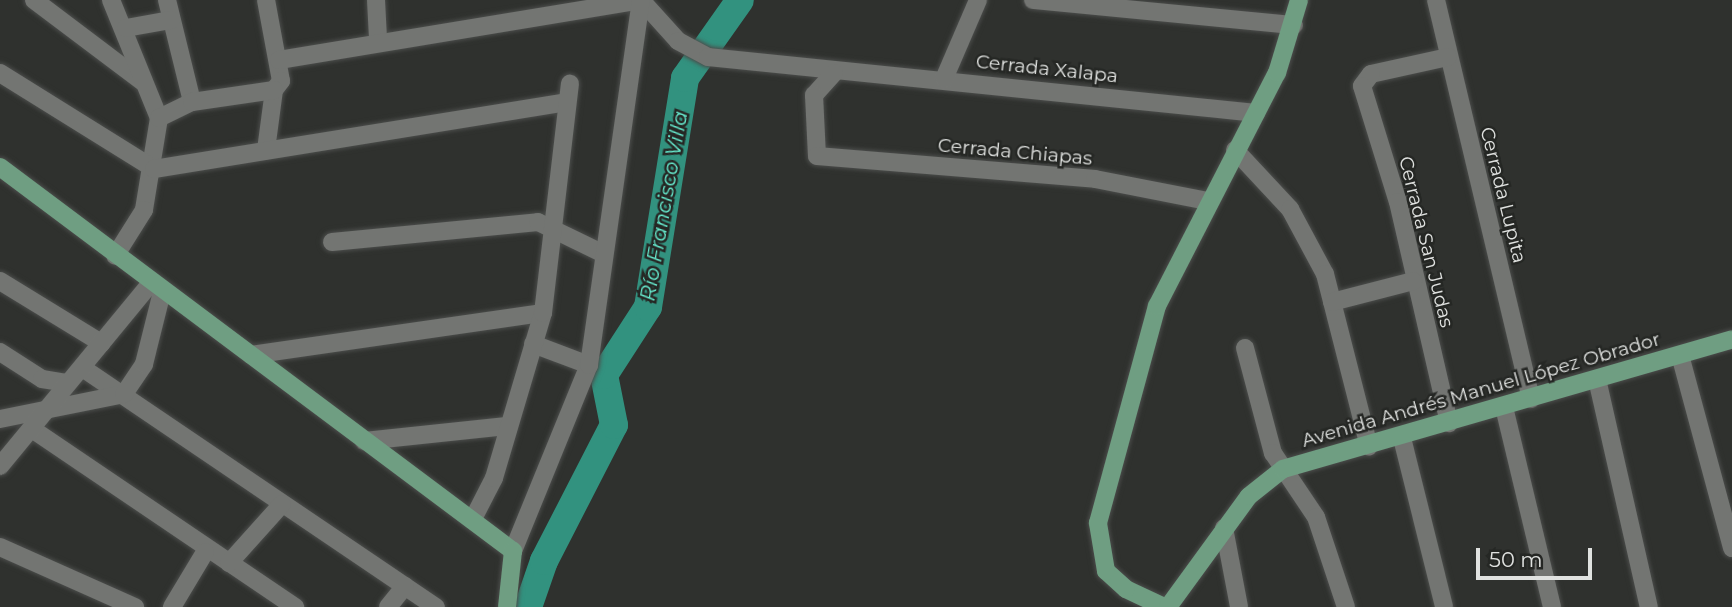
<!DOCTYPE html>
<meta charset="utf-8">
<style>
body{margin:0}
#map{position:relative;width:1732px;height:607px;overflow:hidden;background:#2f312e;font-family:Montserrat,sans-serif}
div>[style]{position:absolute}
.river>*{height:28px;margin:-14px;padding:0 14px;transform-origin:14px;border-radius:14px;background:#32927f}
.roads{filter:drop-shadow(0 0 2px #4b4d4b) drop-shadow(0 0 2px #4b4d4b)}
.minor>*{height:18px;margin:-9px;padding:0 9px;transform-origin:9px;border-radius:9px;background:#737572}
.major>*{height:18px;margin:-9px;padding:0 9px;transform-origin:9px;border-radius:9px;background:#6f9e82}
span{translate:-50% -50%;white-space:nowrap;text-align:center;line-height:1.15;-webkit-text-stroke:5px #252724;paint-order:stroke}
.street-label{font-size:19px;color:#e0e2e0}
.water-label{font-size:21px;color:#67ebcf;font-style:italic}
.scale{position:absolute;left:1476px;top:548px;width:116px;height:32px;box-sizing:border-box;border:4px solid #e0e2e0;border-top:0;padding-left:9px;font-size:21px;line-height:24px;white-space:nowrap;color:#e0e2e0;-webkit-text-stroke:5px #252724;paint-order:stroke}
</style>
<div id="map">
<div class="river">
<div style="left:528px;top:607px;width:49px;rotate:-70.8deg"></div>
<div style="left:544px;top:561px;width:153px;rotate:-62.8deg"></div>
<div style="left:614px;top:425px;width:51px;rotate:-101.3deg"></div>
<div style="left:604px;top:375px;width:81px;rotate:-57.1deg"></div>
<div style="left:648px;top:307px;width:232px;rotate:-80.8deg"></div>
<div style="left:685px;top:78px;width:95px;rotate:-54.8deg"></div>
</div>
<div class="roads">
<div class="minor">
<div style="left:34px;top:0;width:136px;rotate:37deg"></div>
<div style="left:111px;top:0;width:127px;rotate:67.9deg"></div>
<div style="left:159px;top:118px;width:93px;rotate:99.3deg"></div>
<div style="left:144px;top:210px;width:54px;rotate:122.2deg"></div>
<div style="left:167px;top:0;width:105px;rotate:76.2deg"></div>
<div style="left:266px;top:0;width:82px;rotate:79.5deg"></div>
<div style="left:281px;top:81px;width:11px;rotate:128deg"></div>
<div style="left:274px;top:90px;width:61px;rotate:97.6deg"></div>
<div style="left:376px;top:0;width:39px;rotate:87deg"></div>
<div style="left:1033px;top:0;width:262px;rotate:5.5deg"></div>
<div style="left:1436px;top:0;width:410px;rotate:76.6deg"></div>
<div style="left:126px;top:28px;width:46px;rotate:-10.1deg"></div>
<div style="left:1448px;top:57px;width:79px;rotate:167.6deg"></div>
<div style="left:1371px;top:74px;width:15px;rotate:127deg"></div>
<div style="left:1362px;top:86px;width:121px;rotate:72.8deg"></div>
<div style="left:1398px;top:202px;width:227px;rotate:77deg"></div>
<div style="left:279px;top:60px;width:367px;rotate:-9.4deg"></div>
<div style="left:641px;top:0;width:55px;rotate:47.9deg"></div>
<div style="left:678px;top:41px;width:34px;rotate:28deg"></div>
<div style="left:708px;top:57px;width:551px;rotate:5.83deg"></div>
<div style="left:0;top:73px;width:181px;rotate:31.9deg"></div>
<div style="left:154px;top:169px;width:418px;rotate:-9.2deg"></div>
<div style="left:834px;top:73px;width:30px;rotate:132deg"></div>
<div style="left:814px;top:95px;width:61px;rotate:87.2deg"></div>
<div style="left:817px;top:156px;width:279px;rotate:4.7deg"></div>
<div style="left:1095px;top:179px;width:114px;rotate:11.1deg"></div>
<div style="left:944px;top:79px;width:86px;rotate:-66.7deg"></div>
<div style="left:159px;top:118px;width:37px;rotate:-26deg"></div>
<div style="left:192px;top:102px;width:83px;rotate:-8.3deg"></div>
<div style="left:1235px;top:150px;width:81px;rotate:47deg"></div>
<div style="left:1290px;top:209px;width:74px;rotate:61.7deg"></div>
<div style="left:1325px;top:274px;width:178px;rotate:75.7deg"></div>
<div style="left:332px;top:242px;width:207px;rotate:-5.5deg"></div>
<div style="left:538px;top:222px;width:73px;rotate:25.9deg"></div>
<div style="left:0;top:281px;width:119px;rotate:31.5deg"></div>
<div style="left:1332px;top:302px;width:84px;rotate:-14.5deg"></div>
<div style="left:533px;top:344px;width:60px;rotate:20.6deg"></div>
<div style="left:1245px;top:348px;width:109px;rotate:75.1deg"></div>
<div style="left:1273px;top:453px;width:77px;rotate:56.1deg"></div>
<div style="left:1316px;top:517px;width:95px;rotate:71.6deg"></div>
<div style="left:0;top:352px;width:50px;rotate:32.7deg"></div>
<div style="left:42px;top:379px;width:26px;rotate:9deg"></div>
<div style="left:251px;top:355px;width:295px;rotate:-8.2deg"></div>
<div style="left:1680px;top:355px;width:200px;rotate:74.9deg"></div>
<div style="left:84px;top:369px;width:425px;rotate:34.1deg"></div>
<div style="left:1597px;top:379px;width:234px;rotate:77.2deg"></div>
<div style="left:1504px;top:407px;width:206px;rotate:76.5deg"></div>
<div style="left:0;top:419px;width:126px;rotate:-11.4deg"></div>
<div style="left:124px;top:394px;width:36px;rotate:-56deg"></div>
<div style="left:144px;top:364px;width:74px;rotate:-76deg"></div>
<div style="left:32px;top:429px;width:318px;rotate:34.1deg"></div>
<div style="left:1402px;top:438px;width:174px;rotate:76deg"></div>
<div style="left:364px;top:441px;width:144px;rotate:-6deg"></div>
<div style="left:0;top:466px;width:236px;rotate:-50.5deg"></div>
<div style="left:473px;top:519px;width:46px;rotate:-62.9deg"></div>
<div style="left:494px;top:478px;width:172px;rotate:-73.5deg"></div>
<div style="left:543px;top:313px;width:231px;rotate:-83.3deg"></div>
<div style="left:1224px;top:528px;width:80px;rotate:79.2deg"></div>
<div style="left:0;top:547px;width:148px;rotate:24deg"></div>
<div style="left:513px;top:551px;width:201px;rotate:-67.8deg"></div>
<div style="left:589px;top:365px;width:369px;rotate:-81.9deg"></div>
<div style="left:229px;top:563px;width:79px;rotate:-48.1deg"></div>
<div style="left:172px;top:607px;width:64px;rotate:-59deg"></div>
<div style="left:388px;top:607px;width:27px;rotate:-51deg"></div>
</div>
<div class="major">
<div style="left:0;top:167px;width:641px;rotate:36.82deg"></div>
<div style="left:513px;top:551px;width:56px;rotate:96.1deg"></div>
<div style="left:1164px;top:607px;width:42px;rotate:-154.7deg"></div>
<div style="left:1126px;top:589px;width:27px;rotate:-138deg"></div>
<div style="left:1106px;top:571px;width:49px;rotate:-99.5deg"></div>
<div style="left:1098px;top:523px;width:225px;rotate:-74.8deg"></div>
<div style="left:1157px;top:306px;width:262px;rotate:-62.8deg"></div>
<div style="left:1277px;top:73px;width:76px;rotate:-73.2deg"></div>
<div style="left:1168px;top:607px;width:137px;rotate:-53.9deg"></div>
<div style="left:1249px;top:496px;width:43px;rotate:-38.5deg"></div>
<div style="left:1283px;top:469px;width:467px;rotate:-16.1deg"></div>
</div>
</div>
<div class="street-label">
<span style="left:1047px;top:69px;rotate:6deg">Cerrada Xalapa</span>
<span style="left:1015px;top:152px;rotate:5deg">Cerrada Chiapas</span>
<span style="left:1503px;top:195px;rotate:76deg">Cerrada Lupita</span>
<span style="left:1426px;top:242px;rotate:76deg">Cerrada San Judas</span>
<span style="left:1481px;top:390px;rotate:-16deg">Avenida Andrés Manuel López Obrador</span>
</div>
<div class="water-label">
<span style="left:664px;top:206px;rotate:-80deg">Río Francisco Villa</span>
</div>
<div class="scale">50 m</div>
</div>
